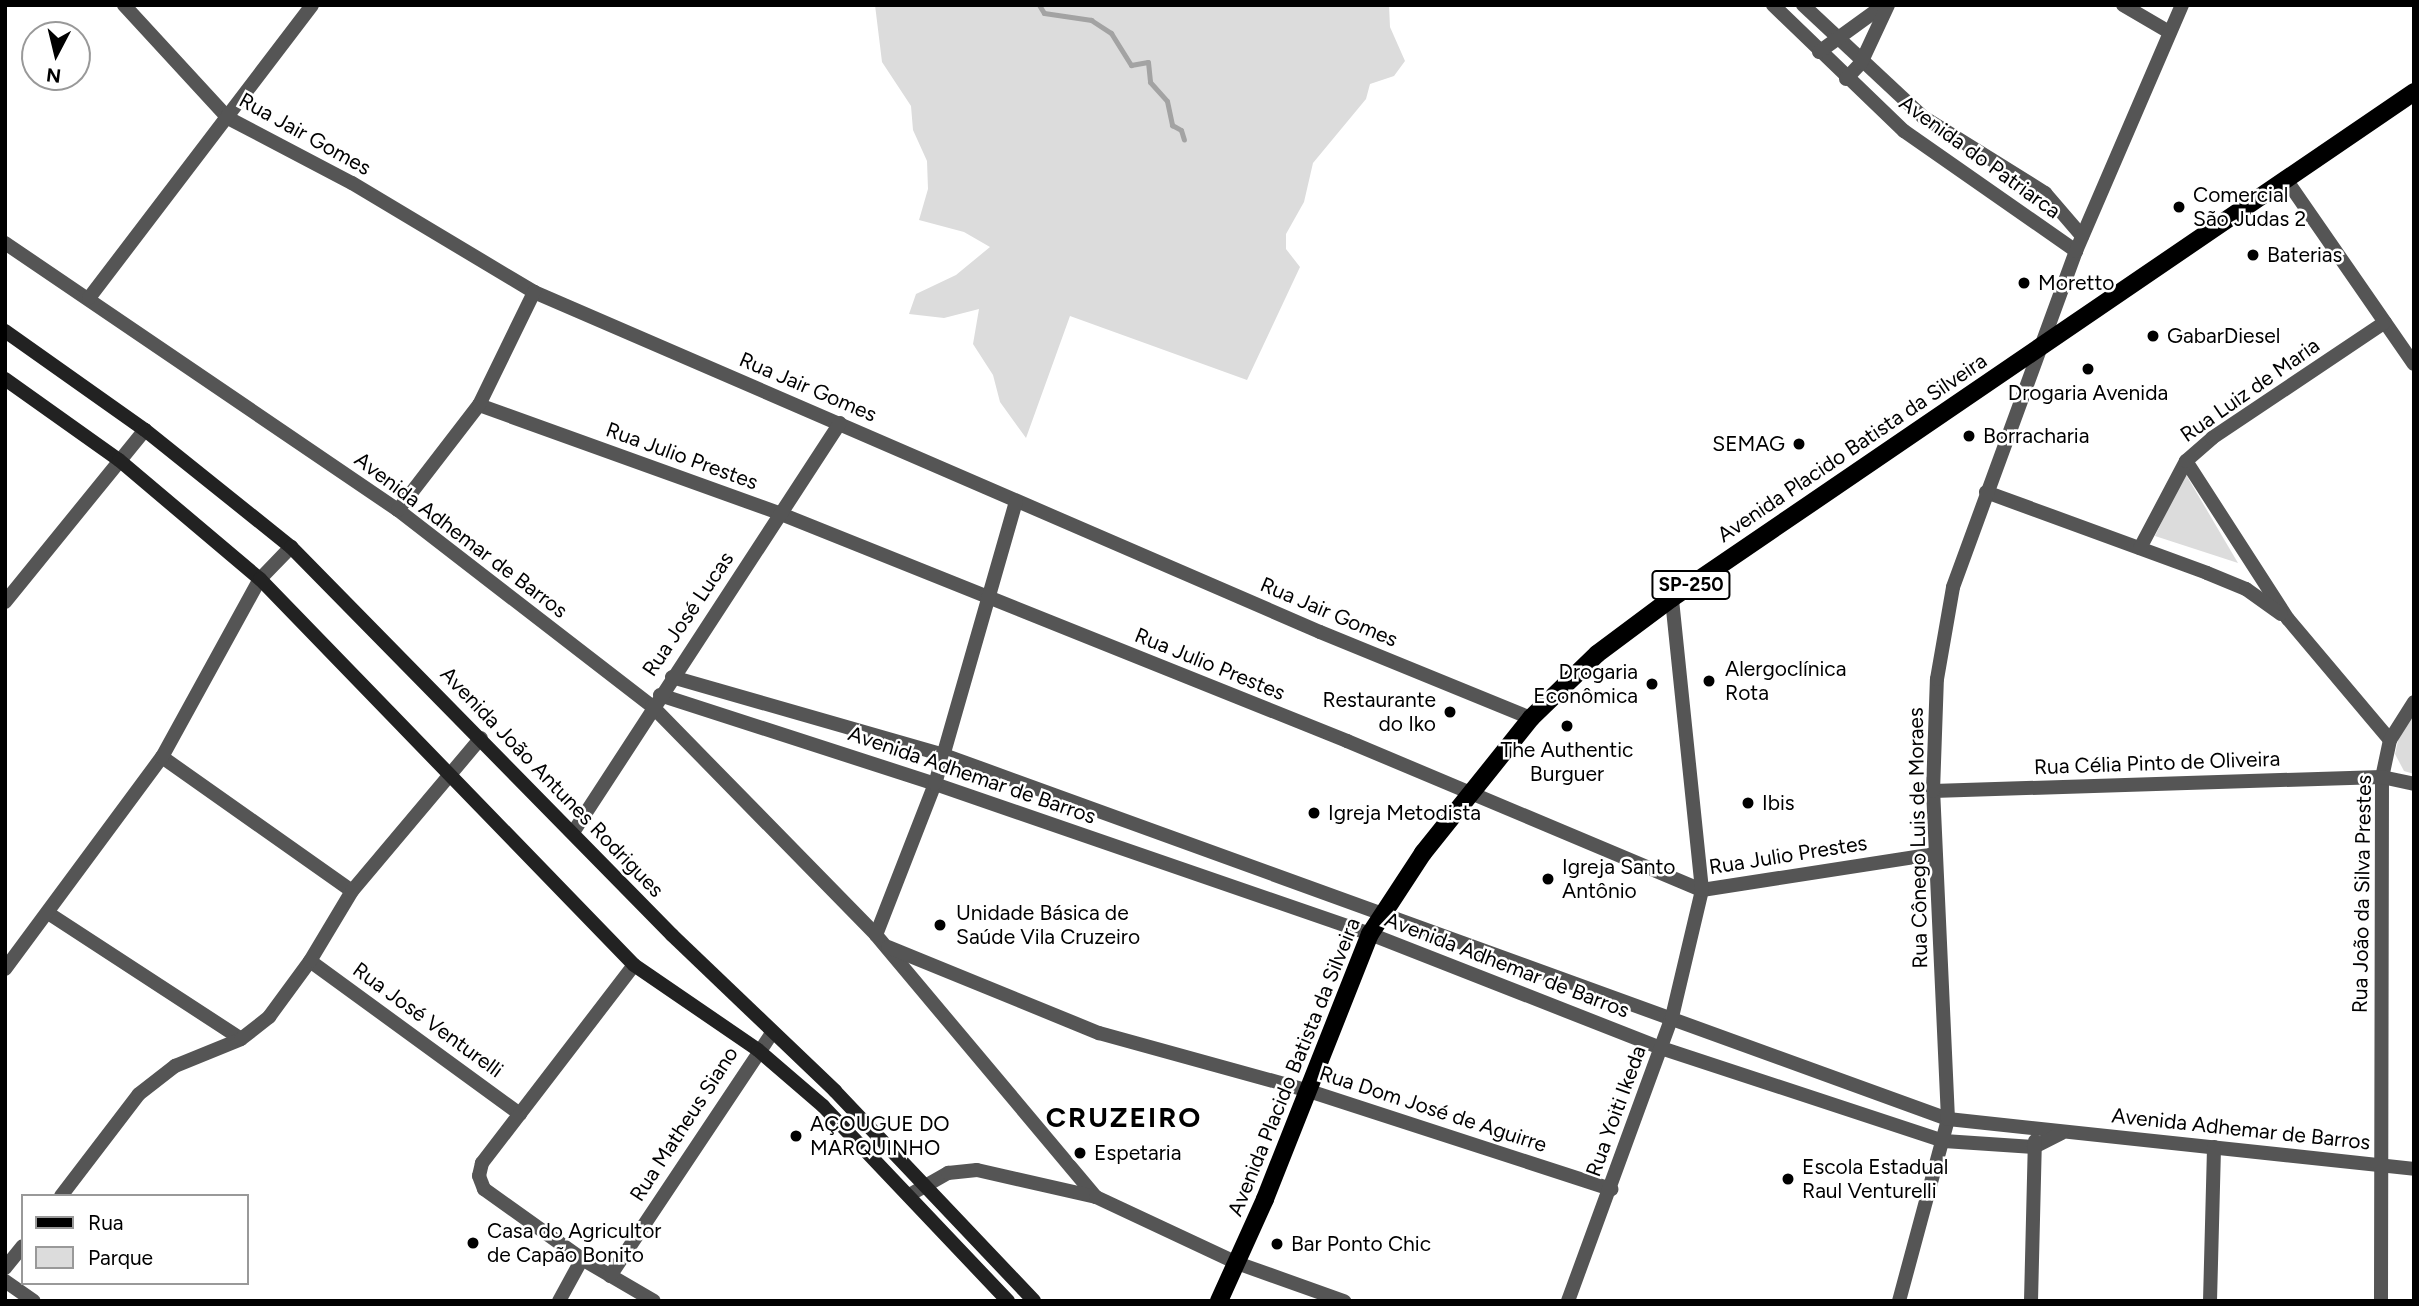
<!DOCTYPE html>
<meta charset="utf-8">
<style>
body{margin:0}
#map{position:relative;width:2419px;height:1306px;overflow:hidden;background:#fff;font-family:Figtree,sans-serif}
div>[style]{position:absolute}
.green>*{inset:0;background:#dcdcdc}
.stream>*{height:5px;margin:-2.5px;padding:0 2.5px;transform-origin:2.5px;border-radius:2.5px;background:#a3a3a3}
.street>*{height:14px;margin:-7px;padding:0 7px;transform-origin:7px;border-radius:7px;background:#555}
.secondary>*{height:14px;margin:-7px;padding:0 7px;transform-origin:7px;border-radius:7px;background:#222}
.primary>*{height:18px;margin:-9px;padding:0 9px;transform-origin:9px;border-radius:9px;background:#000}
.dots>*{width:19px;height:19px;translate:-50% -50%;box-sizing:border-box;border:4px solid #fff;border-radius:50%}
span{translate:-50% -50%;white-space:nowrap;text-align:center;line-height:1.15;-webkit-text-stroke:5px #fff;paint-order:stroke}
.shield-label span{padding:2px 5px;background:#fff;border:2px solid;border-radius:5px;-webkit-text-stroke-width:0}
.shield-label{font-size:19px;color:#000;font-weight:700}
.street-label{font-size:21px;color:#000}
.poi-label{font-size:21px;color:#000}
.left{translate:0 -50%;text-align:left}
.right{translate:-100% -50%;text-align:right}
.district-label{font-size:28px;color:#000;font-weight:700;letter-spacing:2px}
.frame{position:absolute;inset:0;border:7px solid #000;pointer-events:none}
.legend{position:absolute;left:21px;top:1194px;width:228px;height:91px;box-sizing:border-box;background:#fff;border:2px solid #999;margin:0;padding:9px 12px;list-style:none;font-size:21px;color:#000}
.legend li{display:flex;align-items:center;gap:14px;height:35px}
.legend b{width:35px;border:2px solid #999}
.north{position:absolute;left:21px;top:21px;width:70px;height:70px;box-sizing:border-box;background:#fff;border:2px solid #999;border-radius:50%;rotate:187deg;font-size:19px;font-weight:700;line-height:28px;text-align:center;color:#000}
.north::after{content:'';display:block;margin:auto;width:24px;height:32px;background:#000;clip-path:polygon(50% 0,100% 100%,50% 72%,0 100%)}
</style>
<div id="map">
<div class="green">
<div style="clip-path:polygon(875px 5px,1389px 5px,1390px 27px,1405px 61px,1394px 76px,1370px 84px,1366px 99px,1313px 163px,1304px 202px,1286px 234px,1286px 249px,1300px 267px,1247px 380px,1070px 316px,1026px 438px,1000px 402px,993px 375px,973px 344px,979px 309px,944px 318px,909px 314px,916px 294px,956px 275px,990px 247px,964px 232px,919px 220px,928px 189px,927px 161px,913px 130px,911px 106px,882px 62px)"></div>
<div style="clip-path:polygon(2185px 473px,2238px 563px,2155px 536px)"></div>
<div style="clip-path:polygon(2414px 713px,2414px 774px,2404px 771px,2395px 754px,2399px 736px)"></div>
</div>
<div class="stream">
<div style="left:1039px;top:5px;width:9px;rotate:58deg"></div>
<div style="left:1044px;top:13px;width:48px;rotate:8.5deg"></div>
<div style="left:1091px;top:20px;width:24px;rotate:33deg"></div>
<div style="left:1111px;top:33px;width:38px;rotate:58deg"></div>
<div style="left:1131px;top:65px;width:17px;rotate:-10deg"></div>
<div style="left:1148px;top:62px;width:20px;rotate:84deg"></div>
<div style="left:1150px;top:82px;width:25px;rotate:48deg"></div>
<div style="left:1167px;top:101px;width:25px;rotate:78deg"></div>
<div style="left:1172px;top:125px;width:10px;rotate:29deg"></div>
<div style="left:1181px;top:130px;width:10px;rotate:73deg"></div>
</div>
<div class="street">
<div style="left:124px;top:5px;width:154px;rotate:47.4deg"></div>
<div style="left:228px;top:118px;width:140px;rotate:27.7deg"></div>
<div style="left:352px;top:183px;width:212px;rotate:30.9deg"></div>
<div style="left:534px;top:292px;width:856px;rotate:23.39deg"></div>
<div style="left:1320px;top:632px;width:228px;rotate:22.2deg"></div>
<div style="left:1773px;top:5px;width:182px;rotate:43.9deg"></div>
<div style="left:1904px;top:131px;width:210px;rotate:34.9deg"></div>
<div style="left:1803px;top:5px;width:164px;rotate:43deg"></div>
<div style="left:1923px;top:117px;width:144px;rotate:31.9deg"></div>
<div style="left:2045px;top:193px;width:57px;rotate:49.3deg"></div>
<div style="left:2123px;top:5px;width:53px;rotate:30.4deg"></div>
<div style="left:1819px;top:52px;width:80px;rotate:-35.9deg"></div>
<div style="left:1846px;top:79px;width:22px;rotate:-47deg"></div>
<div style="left:1861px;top:63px;width:64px;rotate:-65deg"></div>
<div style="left:2285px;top:178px;width:226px;rotate:55.3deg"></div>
<div style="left:5px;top:243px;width:475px;rotate:34.2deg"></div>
<div style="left:398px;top:510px;width:321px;rotate:37.7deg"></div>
<div style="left:652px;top:706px;width:320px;rotate:45.6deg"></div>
<div style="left:876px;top:935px;width:342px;rotate:50deg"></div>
<div style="left:89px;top:298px;width:368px;rotate:-52.7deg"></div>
<div style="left:479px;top:405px;width:321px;rotate:19.8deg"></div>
<div style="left:781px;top:514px;width:610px;rotate:21.85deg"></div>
<div style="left:1347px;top:741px;width:385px;rotate:22.8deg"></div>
<div style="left:1702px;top:890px;width:236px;rotate:-8.8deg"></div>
<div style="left:2186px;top:461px;width:188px;rotate:57.2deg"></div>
<div style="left:2288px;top:619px;width:158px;rotate:49.9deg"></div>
<div style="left:2390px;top:740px;width:38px;rotate:102deg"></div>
<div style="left:2382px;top:777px;width:524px;rotate:90.11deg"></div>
<div style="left:1986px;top:492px;width:235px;rotate:20.1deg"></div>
<div style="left:2207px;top:573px;width:42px;rotate:22.3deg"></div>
<div style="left:2246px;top:589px;width:43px;rotate:35.5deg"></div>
<div style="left:398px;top:510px;width:133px;rotate:-52.4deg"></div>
<div style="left:479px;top:405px;width:126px;rotate:-64deg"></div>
<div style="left:2140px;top:548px;width:98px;rotate:-62.1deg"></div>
<div style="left:2186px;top:461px;width:35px;rotate:-41deg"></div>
<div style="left:2212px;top:438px;width:208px;rotate:-33.8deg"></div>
<div style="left:5px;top:602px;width:222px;rotate:-50.9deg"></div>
<div style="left:672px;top:677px;width:283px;rotate:16deg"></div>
<div style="left:944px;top:755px;width:1068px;rotate:19.93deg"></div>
<div style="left:1948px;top:1119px;width:469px;rotate:6.1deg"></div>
<div style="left:660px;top:695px;width:289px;rotate:17.9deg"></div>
<div style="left:935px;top:784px;width:460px;rotate:19deg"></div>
<div style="left:1370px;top:934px;width:313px;rotate:21.4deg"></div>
<div style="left:1661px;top:1048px;width:298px;rotate:18.2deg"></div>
<div style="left:1944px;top:1141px;width:90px;rotate:3.8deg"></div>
<div style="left:2034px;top:1147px;width:31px;rotate:-27deg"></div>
<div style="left:2390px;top:740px;width:45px;rotate:-57.7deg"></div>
<div style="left:162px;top:757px;width:232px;rotate:35.2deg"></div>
<div style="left:1933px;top:791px;width:449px;rotate:-1.8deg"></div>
<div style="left:2382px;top:777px;width:33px;rotate:12deg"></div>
<div style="left:574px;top:831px;width:487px;rotate:-56.9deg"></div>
<div style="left:48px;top:913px;width:230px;rotate:33.1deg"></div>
<div style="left:876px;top:935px;width:162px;rotate:-68.7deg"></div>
<div style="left:935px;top:784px;width:294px;rotate:-74deg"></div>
<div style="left:888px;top:947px;width:228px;rotate:22.2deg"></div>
<div style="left:1099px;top:1033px;width:218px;rotate:15.4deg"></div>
<div style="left:1309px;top:1091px;width:318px;rotate:18deg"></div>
<div style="left:310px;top:961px;width:260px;rotate:36.1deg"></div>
<div style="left:634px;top:965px;width:250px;rotate:127.5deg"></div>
<div style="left:482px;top:1163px;width:13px;rotate:103deg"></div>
<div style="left:479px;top:1176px;width:14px;rotate:69deg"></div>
<div style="left:484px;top:1189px;width:120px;rotate:35.5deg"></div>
<div style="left:582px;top:1259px;width:83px;rotate:30.3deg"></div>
<div style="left:5px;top:969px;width:264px;rotate:-53.5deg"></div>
<div style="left:162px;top:757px;width:203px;rotate:-61.2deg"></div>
<div style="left:260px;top:579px;width:45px;rotate:-45.9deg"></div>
<div style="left:911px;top:1194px;width:43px;rotate:-29.6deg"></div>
<div style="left:948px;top:1173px;width:29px;rotate:-6deg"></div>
<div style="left:977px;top:1170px;width:122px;rotate:12.8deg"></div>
<div style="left:1096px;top:1197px;width:156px;rotate:25.1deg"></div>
<div style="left:1237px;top:1263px;width:114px;rotate:19.6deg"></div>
<div style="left:61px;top:1196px;width:128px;rotate:-52.6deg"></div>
<div style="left:139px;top:1094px;width:46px;rotate:-37.9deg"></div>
<div style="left:175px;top:1066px;width:71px;rotate:-22.2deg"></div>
<div style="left:241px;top:1039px;width:36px;rotate:-38deg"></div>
<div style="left:269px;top:1017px;width:69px;rotate:-53.8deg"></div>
<div style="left:310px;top:961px;width:82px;rotate:-59deg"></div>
<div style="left:352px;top:891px;width:200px;rotate:-49.9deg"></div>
<div style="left:5px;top:1268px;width:28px;rotate:-51deg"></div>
<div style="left:610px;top:1276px;width:293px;rotate:-56.3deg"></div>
<div style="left:5px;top:1281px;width:35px;rotate:35deg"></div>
<div style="left:559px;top:1301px;width:48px;rotate:-61.3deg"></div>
<div style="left:1568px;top:1301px;width:302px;rotate:-69.9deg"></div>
<div style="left:1672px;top:1017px;width:130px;rotate:-76.7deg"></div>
<div style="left:1702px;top:890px;width:294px;rotate:-95.9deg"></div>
<div style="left:1899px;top:1301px;width:188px;rotate:-74.9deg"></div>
<div style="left:1948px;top:1119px;width:328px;rotate:-92.6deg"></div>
<div style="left:1933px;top:791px;width:112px;rotate:-88deg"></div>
<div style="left:1937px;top:679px;width:93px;rotate:-80.1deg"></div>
<div style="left:1953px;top:587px;width:358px;rotate:-69.9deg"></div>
<div style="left:2076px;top:251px;width:268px;rotate:-66.7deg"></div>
<div style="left:2031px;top:1301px;width:160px;rotate:-88.6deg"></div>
<div style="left:2210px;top:1301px;width:154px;rotate:-88.5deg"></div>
</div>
<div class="secondary">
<div style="left:5px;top:331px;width:171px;rotate:35.3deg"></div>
<div style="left:145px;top:430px;width:187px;rotate:38.7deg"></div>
<div style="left:291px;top:547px;width:544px;rotate:45.52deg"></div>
<div style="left:672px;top:935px;width:226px;rotate:43.7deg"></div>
<div style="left:835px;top:1091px;width:289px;rotate:46.5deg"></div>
<div style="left:5px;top:379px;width:140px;rotate:35.4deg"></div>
<div style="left:119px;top:460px;width:185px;rotate:40.2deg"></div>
<div style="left:260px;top:579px;width:537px;rotate:45.9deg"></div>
<div style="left:634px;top:965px;width:150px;rotate:34.4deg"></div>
<div style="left:758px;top:1050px;width:86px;rotate:40.7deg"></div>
<div style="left:823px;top:1106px;width:269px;rotate:46.5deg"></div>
</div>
<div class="primary">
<div style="left:1219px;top:1301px;width:112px;rotate:-65.7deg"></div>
<div style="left:1265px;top:1199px;width:285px;rotate:-68.4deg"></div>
<div style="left:1370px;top:934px;width:97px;rotate:-56.8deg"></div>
<div style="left:1423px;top:853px;width:173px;rotate:-51.3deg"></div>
<div style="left:1531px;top:718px;width:92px;rotate:-44.1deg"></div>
<div style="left:1597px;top:654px;width:94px;rotate:-36.7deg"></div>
<div style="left:1672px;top:598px;width:898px;rotate:-34.29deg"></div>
</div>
<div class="dots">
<div style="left:2179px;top:207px;background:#000"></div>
<div style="left:2253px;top:255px;background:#000"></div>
<div style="left:2024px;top:283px;background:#000"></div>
<div style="left:2153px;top:336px;background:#000"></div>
<div style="left:2088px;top:369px;background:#000"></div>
<div style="left:1969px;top:436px;background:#000"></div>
<div style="left:1799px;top:444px;background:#000"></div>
<div style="left:1709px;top:681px;background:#000"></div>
<div style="left:1652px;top:684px;background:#000"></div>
<div style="left:1450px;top:712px;background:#000"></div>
<div style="left:1567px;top:726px;background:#000"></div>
<div style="left:1748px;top:803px;background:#000"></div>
<div style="left:1314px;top:813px;background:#000"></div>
<div style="left:1548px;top:879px;background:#000"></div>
<div style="left:940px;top:925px;background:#000"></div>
<div style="left:796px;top:1136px;background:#000"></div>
<div style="left:1080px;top:1153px;background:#000"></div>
<div style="left:1788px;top:1179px;background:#000"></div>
<div style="left:473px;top:1243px;background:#000"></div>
<div style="left:1277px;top:1244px;background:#000"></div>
</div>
<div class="shield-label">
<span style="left:1691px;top:585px">SP-250</span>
</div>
<div class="street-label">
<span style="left:305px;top:134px;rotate:29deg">Rua Jair Gomes</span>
<span style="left:1980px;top:157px;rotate:36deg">Avenida do Patriarca</span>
<span style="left:808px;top:387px;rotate:23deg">Rua Jair Gomes</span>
<span style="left:2250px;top:390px;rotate:-35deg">Rua Luiz de Maria</span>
<span style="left:1852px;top:448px;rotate:-34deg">Avenida Placido Batista da Silveira</span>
<span style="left:682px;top:456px;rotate:20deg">Rua Julio Prestes</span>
<span style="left:461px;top:535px;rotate:37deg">Avenida Adhemar de Barros</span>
<span style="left:1329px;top:612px;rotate:23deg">Rua Jair Gomes</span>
<span style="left:688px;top:614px;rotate:-56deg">Rua José Lucas</span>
<span style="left:1210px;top:664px;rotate:22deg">Rua Julio Prestes</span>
<span style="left:2157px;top:763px;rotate:-2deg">Rua Célia Pinto de Oliveira</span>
<span style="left:972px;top:775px;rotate:19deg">Avenida Adhemar de Barros</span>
<span style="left:552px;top:782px;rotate:46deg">Avenida João Antunes Rodrigues</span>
<span style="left:1918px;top:838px;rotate:-91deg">Rua Cônego Luis de Moraes</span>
<span style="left:1788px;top:855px;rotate:-9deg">Rua Julio Prestes</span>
<span style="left:2362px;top:894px;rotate:-89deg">Rua João da Silva Prestes</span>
<span style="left:1507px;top:965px;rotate:21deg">Avenida Adhemar de Barros</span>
<span style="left:428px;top:1020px;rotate:36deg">Rua José Venturelli</span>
<span style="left:1294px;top:1067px;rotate:-68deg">Avenida Placido Batista da Silveira</span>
<span style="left:1433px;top:1109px;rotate:18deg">Rua Dom José de Aguirre</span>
<span style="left:1616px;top:1111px;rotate:-70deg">Rua Yoiti Ikeda</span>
<span style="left:684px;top:1124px;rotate:-57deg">Rua Matheus Siano</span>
<span style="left:2241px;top:1129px;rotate:6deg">Avenida Adhemar de Barros</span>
</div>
<div class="poi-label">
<span class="left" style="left:2193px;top:207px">Comercial<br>São Judas 2</span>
<span class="left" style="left:2267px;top:255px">Baterias</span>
<span class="left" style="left:2038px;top:283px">Moretto</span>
<span class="left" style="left:2167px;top:336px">GabarDiesel</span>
<span style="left:2088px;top:393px">Drogaria Avenida</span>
<span class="left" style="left:1983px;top:436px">Borracharia</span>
<span class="right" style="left:1785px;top:444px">SEMAG</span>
<span class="left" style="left:1725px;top:681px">Alergoclínica<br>Rota</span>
<span class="right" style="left:1638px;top:684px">Drogaria<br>Econômica</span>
<span class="right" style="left:1436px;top:712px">Restaurante<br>do Iko</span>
<span style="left:1567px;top:762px">The Authentic<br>Burguer</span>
<span class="left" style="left:1762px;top:803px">Ibis</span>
<span class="left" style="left:1328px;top:813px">Igreja Metodista</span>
<span class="left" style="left:1562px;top:879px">Igreja Santo<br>Antônio</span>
<span class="left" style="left:956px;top:925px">Unidade Básica de<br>Saúde Vila Cruzeiro</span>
<span class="left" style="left:810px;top:1136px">AÇOUGUE DO<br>MARQUINHO</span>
<span class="left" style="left:1094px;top:1153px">Espetaria</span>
<span class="left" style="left:1802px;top:1179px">Escola Estadual<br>Raul Venturelli</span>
<span class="left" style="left:487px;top:1243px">Casa do Agricultor<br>de Capão Bonito</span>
<span class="left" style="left:1291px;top:1244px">Bar Ponto Chic</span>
</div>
<div class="district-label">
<span style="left:1124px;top:1117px">CRUZEIRO</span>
</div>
<div class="frame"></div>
<ul class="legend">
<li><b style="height:9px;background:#000"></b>Rua</li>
<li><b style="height:19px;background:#dcdcdc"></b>Parque</li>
</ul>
<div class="north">N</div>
</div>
